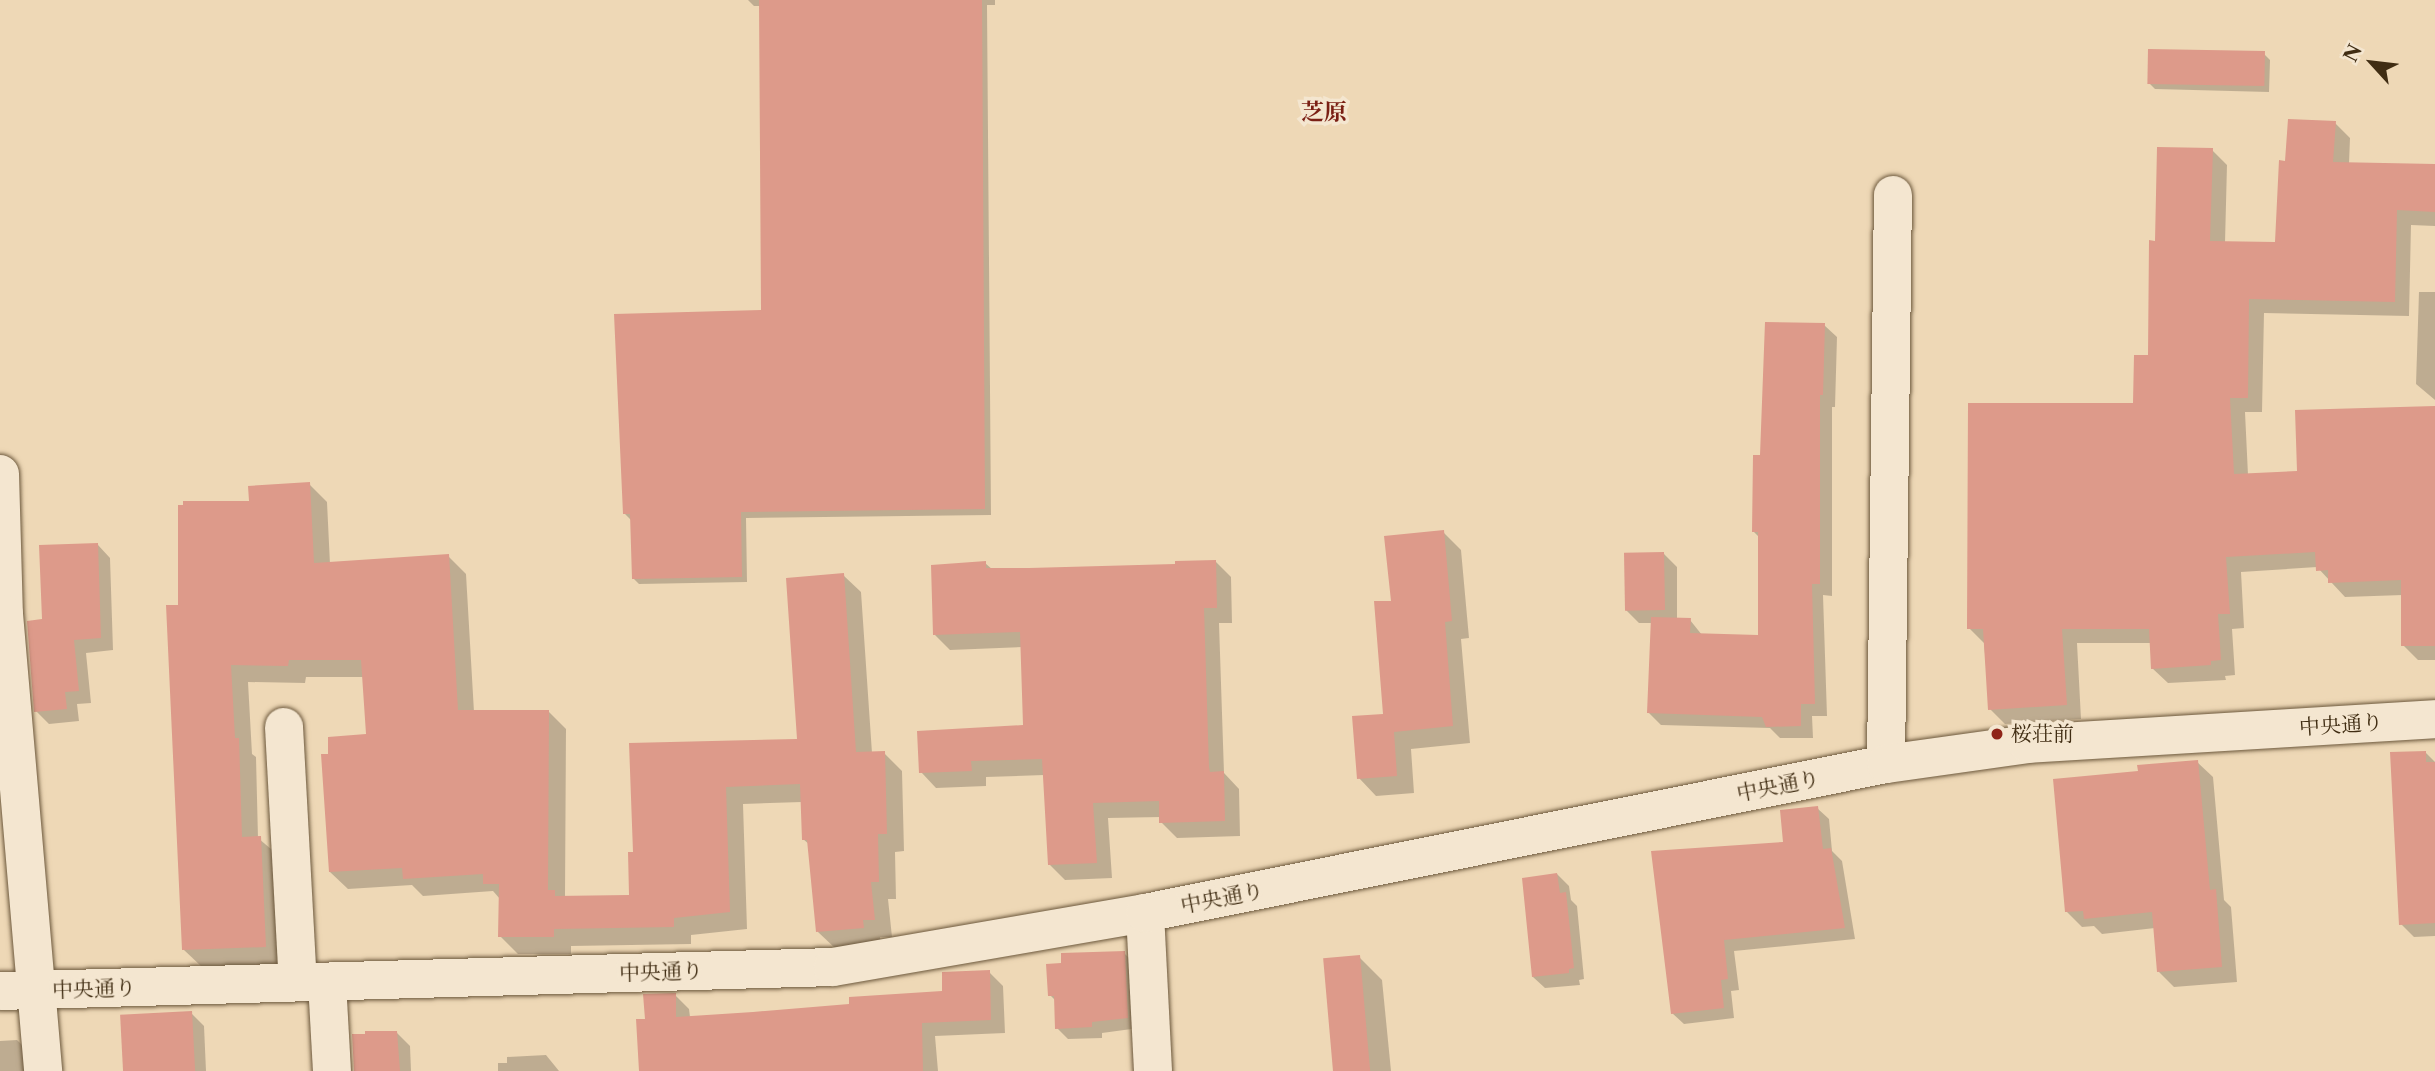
<!DOCTYPE html>
<meta charset="utf-8">
<style>
body{margin:0}
#map{position:relative;width:2435px;height:1071px;overflow:hidden;background:#eed8b6;font-family:"Libre Caslon Text","Noto Serif JP",serif}
div>[style]{position:absolute}
.shadow>*{inset:0;background:#0003}
.building>*{inset:0;background:#dd9a8a;transform-origin:0 0}
.roads{filter:drop-shadow(0 0 2px #6c583c) drop-shadow(0 0 2px #6c583c)}
.minor>*{height:38px;margin:-19px;padding:0 19px;transform-origin:19px;border-radius:19px;background:#f4e6d0}
.dots>*{width:19px;height:19px;translate:-50% -50%;box-sizing:border-box;border:4px solid #f4e6d0;border-radius:50%}
span{translate:-50% -50%;white-space:nowrap;text-align:center;line-height:1.15;-webkit-text-stroke:7px #f4e6d0;paint-order:stroke}
.street-label{font-size:21px;color:#402d13}
.poi-label{font-size:21px;color:#402d13}
.left{translate:0 -50%;text-align:left}
.neighbourhood-label{font-size:23px;color:#7a1f14;font-weight:700}
.north{position:absolute;left:2337px;top:28px;width:70px;height:70px;-webkit-text-stroke:5px #f4e6d0;paint-order:stroke;rotate:297deg;font-size:19px;font-weight:700;line-height:28px;text-align:center;color:#402d13}
.north::after{content:'';display:block;margin:auto;width:24px;height:32px;background:#402d13;clip-path:polygon(50% 0,100% 100%,50% 72%,0 100%)}
</style>
<div id="map">
<div class="shadow">
<div style="clip-path:polygon(748px 0,995px 0,995px 5px,987px 5px,991px 515px,746px 518px,747px 582px,639px 584px,633px 578px,631px 520px,625px 514px,763px 312px,761px 6px,754px 6px)"></div>
<div style="clip-path:polygon(2264px 54px,2270px 60px,2269px 92px,2155px 89px,2149px 83px)"></div>
<div style="clip-path:polygon(2335px 123px,2350px 138px,2349px 164px,2435px 165px,2435px 157px,2435px 226px,2411px 225px,2409px 316px,2264px 313px,2262px 412px,2245px 412px,2248px 475px,2298px 472px,2435px 407px,2435px 660px,2418px 660px,2403px 645px,2403px 595px,2345px 597px,2317px 567px,2241px 572px,2244px 628px,2232px 629px,2235px 675px,2225px 676px,2226px 680px,2168px 683px,2152px 668px,2151px 643px,2077px 643px,2081px 719px,2005px 724px,1990px 709px,1984px 643px,1969px 628px,2135px 405px,2150px 357px,2157px 242px,2212px 150px,2227px 165px,2225px 243px,2276px 244px,2287px 162px)"></div>
<div style="clip-path:polygon(2419px 292px,2435px 292px,2435px 400px,2416px 384px)"></div>
<div style="clip-path:polygon(1824px 325px,1837px 337px,1835px 407px,1832px 407px,1832px 596px,1823px 595px,1827px 716px,1812px 716px,1813px 738px,1780px 738px,1770px 728px,1661px 725px,1649px 713px,1652px 623px,1639px 623px,1626px 610px,1664px 554px,1677px 567px,1677px 620px,1690px 620px,1702px 635px,1760px 637px,1760px 538px,1753px 531px,1762px 456px)"></div>
<div style="clip-path:polygon(309px 484px,327px 502px,330px 564px,448px 556px,466px 574px,474px 712px,548px 711px,566px 729px,565px 898px,631px 897px,635px 853px,631px 745px,799px 740px,843px 575px,861px 592px,872px 753px,884px 753px,902px 771px,904px 851px,895px 852px,896px 899px,888px 899px,892px 937px,880px 937px,881px 945px,836px 949px,818px 932px,810px 845px,803px 839px,802px 802px,743px 804px,747px 929px,691px 935px,691px 944px,571px 946px,571px 954px,518px 954px,500px 936px,500px 899px,493px 891px,423px 896px,412px 885px,348px 889px,330px 872px,330px 755px,368px 736px,364px 677px,306px 677px,305px 683px,248px 682px,252px 754px,256px 757px,258px 838px,278px 855px,283px 964px,202px 967px,184px 950px,180px 607px,250px 503px)"></div>
<div style="clip-path:polygon(1443px 532px,1461px 550px,1469px 638px,1461px 639px,1470px 743px,1411px 749px,1414px 793px,1376px 796px,1359px 778px,1385px 716px,1393px 603px)"></div>
<div style="clip-path:polygon(98px 545px,110px 558px,113px 650px,86px 653px,91px 703px,77px 704px,79px 721px,49px 724px,36px 711px,44px 621px)"></div>
<div style="clip-path:polygon(1215px 561px,1231px 577px,1232px 623px,1219px 623px,1224px 773px,1239px 789px,1240px 836px,1177px 838px,1161px 822px,1161px 817px,1108px 818px,1112px 878px,1065px 880px,1049px 864px,1044px 775px,986px 777px,986px 786px,936px 788px,921px 772px,1024px 727px,1023px 647px,950px 650px,935px 635px,985px 563px,993px 570px,1177px 566px)"></div>
<div style="clip-path:polygon(2425px 752px,2435px 762px,2435px 936px,2414px 937px,2401px 924px)"></div>
<div style="clip-path:polygon(2197px 762px,2213px 777px,2224px 900px,2231px 907px,2237px 982px,2174px 987px,2158px 971px,2155px 928px,2102px 934px,2094px 926px,2082px 927px,2066px 911px,2139px 773px)"></div>
<div style="clip-path:polygon(1817px 808px,1829px 819px,1832px 851px,1842px 861px,1855px 939px,1734px 951px,1739px 990px,1731px 991px,1734px 1018px,1684px 1024px,1672px 1013px,1785px 844px)"></div>
<div style="clip-path:polygon(1557px 874px,1569px 886px,1571px 900px,1577px 906px,1584px 979px,1579px 980px,1580px 985px,1545px 988px,1533px 977px)"></div>
<div style="clip-path:polygon(1124px 953px,1135px 964px,1139px 1028px,1102px 1033px,1102px 1038px,1068px 1039px,1057px 1028px,1056px 1001px,1050px 995px)"></div>
<div style="clip-path:polygon(1359px 957px,1382px 980px,1391px 1071px,1336px 1071px)"></div>
<div style="clip-path:polygon(989px 972px,1003px 986px,1005px 1033px,935px 1036px,938px 1071px,641px 1071px,647px 1020px,675px 995px,689px 1009px,690px 1017px,851px 1006px,944px 993px)"></div>
<div style="clip-path:polygon(191px 1013px,204px 1026px,206px 1071px,125px 1071px)"></div>
<div style="clip-path:polygon(397px 1033px,410px 1046px,411px 1071px,354px 1071px)"></div>
<div style="clip-path:polygon(17px 1040px,30px 1053px,32px 1071px,0 1071px,0 1041px)"></div>
<div style="clip-path:polygon(546px 1055px,559px 1071px,498px 1071px,498px 1063px,507px 1063px,507px 1057px)"></div>
</div>
<div class="building">
<div style="clip-path:polygon(759px 0,982px 0,985px 509px,741px 512px,742px 577px,632px 579px,630px 514px,623px 514px,614px 314px,761px 310px)"></div>
<div style="left:2148px;top:49px;width:117px;height:35px;rotate:1deg"></div>
<div style="clip-path:polygon(2288px 119px,2336px 121px,2333px 162px,2435px 164px,2435px 212px,2397px 210px,2395px 302px,2249px 299px,2248px 398px,2230px 398px,2234px 474px,2297px 471px,2295px 410px,2435px 406px,2435px 646px,2401px 646px,2401px 580px,2328px 583px,2328px 570px,2316px 571px,2315px 552px,2226px 557px,2230px 614px,2218px 614px,2221px 660px,2211px 661px,2211px 665px,2151px 669px,2149px 629px,2062px 629px,2067px 705px,1988px 710px,1983px 629px,1967px 629px,1968px 403px,2133px 403px,2134px 355px,2148px 355px,2149px 240px,2155px 241px,2157px 147px,2213px 148px,2210px 241px,2275px 242px,2279px 160px,2285px 161px)"></div>
<div style="clip-path:polygon(1765px 322px,1825px 323px,1823px 395px,1820px 395px,1820px 584px,1812px 584px,1815px 704px,1801px 704px,1801px 726px,1766px 727px,1762px 717px,1647px 713px,1651px 617px,1691px 618px,1690px 633px,1758px 635px,1758px 532px,1752px 532px,1753px 455px,1760px 455px)"></div>
<div style="clip-path:polygon(310px 482px,314px 563px,449px 554px,458px 710px,549px 710px,548px 890px,555px 890px,555px 896px,629px 895px,628px 852px,633px 852px,629px 743px,797px 739px,786px 578px,844px 573px,856px 752px,885px 751px,887px 834px,878px 834px,879px 882px,871px 882px,875px 920px,863px 920px,864px 928px,816px 932px,807px 840px,802px 840px,800px 784px,726px 787px,730px 912px,674px 918px,674px 927px,554px 929px,554px 937px,498px 937px,499px 884px,483px 884px,483px 874px,403px 879px,402px 868px,329px 872px,321px 754px,328px 754px,328px 737px,366px 734px,361px 660px,289px 660px,288px 666px,231px 665px,235px 738px,239px 738px,242px 837px,261px 836px,266px 947px,182px 950px,166px 605px,178px 605px,178px 505px,183px 505px,183px 501px,249px 501px,248px 486px)"></div>
<div style="clip-path:polygon(1444px 530px,1452px 621px,1445px 622px,1453px 726px,1394px 732px,1397px 776px,1357px 779px,1352px 716px,1383px 714px,1374px 601px,1391px 601px,1384px 536px)"></div>
<div style="clip-path:polygon(98px 543px,101px 638px,74px 640px,79px 691px,65px 692px,67px 709px,34px 712px,27px 621px,42px 619px,39px 545px)"></div>
<div style="left:1664px;top:552px;width:58px;height:40px;rotate:89deg"></div>
<div style="clip-path:polygon(1216px 560px,1217px 608px,1204px 608px,1209px 767px,1210px 772px,1224px 771px,1225px 821px,1159px 823px,1159px 801px,1093px 803px,1097px 863px,1048px 865px,1042px 759px,971px 761px,972px 771px,919px 773px,917px 731px,1023px 725px,1020px 632px,933px 635px,931px 565px,986px 561px,986px 568px,1029px 568px,1175px 564px,1175px 561px)"></div>
<div style="clip-path:polygon(2426px 751px,2426px 762px,2435px 762px,2435px 923px,2399px 925px,2390px 752px)"></div>
<div style="clip-path:polygon(2198px 760px,2210px 890px,2216px 889px,2222px 967px,2157px 972px,2152px 912px,2084px 919px,2083px 911px,2065px 912px,2053px 779px,2138px 771px,2137px 765px)"></div>
<div style="clip-path:polygon(1818px 806px,1823px 849px,1831px 848px,1845px 928px,1724px 940px,1728px 979px,1721px 980px,1724px 1008px,1671px 1014px,1651px 851px,1783px 842px,1780px 810px)"></div>
<div style="clip-path:polygon(1557px 873px,1560px 893px,1566px 892px,1574px 968px,1569px 969px,1569px 973px,1532px 977px,1522px 878px)"></div>
<div style="clip-path:polygon(1125px 951px,1128px 1018px,1092px 1022px,1092px 1027px,1055px 1029px,1054px 996px,1048px 996px,1046px 964px,1061px 963px,1061px 953px)"></div>
<div style="left:1360px;top:955px;width:117px;height:37px;rotate:85deg"></div>
<div style="clip-path:polygon(990px 970px,991px 1020px,922px 1023px,923px 1071px,639px 1071px,636px 1019px,645px 1019px,643px 994px,676px 993px,676px 1017px,753px 1012px,849px 1004px,849px 997px,942px 991px,942px 972px)"></div>
<div style="left:192px;top:1011px;width:60px;height:72px;rotate:87deg"></div>
<div style="clip-path:polygon(365px 1031px,397px 1031px,400px 1071px,354px 1071px,352px 1034px,365px 1034px)"></div>
</div>
<div class="roads">
<div class="minor">
<div style="left:0;top:474px;width:140px;rotate:88.4deg"></div>
<div style="left:4px;top:614px;width:459px;rotate:85.1deg"></div>
<div style="left:284px;top:727px;width:255px;rotate:86.9deg"></div>
<div style="left:1886px;top:764px;width:569px;rotate:-89.3deg"></div>
<div style="left:1145px;top:913px;width:158px;rotate:87.1deg"></div>
<div style="left:327px;top:982px;width:89px;rotate:86.8deg"></div>
<div style="left:0;top:991px;width:833px;rotate:-1.65deg"></div>
<div style="left:833px;top:967px;width:317px;rotate:-9.8deg"></div>
<div style="left:1145px;top:913px;width:756px;rotate:-11.37deg"></div>
<div style="left:1886px;top:764px;width:143px;rotate:-8deg"></div>
<div style="left:2028px;top:744px;width:408px;rotate:-3.5deg"></div>
</div>
</div>
<div class="dots">
<div style="left:1997px;top:734px;background:#8f2418"></div>
</div>
<div class="street-label">
<span style="left:2341px;top:725px;rotate:-4deg">中央通り</span>
<span style="left:1778px;top:786px;rotate:-11deg">中央通り</span>
<span style="left:1222px;top:898px;rotate:-11deg">中央通り</span>
<span style="left:661px;top:972px;rotate:-2deg">中央通り</span>
<span style="left:94px;top:989px;rotate:-2deg">中央通り</span>
</div>
<div class="poi-label">
<span class="left" style="left:2011px;top:734px">桜荘前</span>
</div>
<div class="neighbourhood-label">
<span style="left:1324px;top:112px">芝原</span>
</div>
<div class="north">N</div>
</div>
